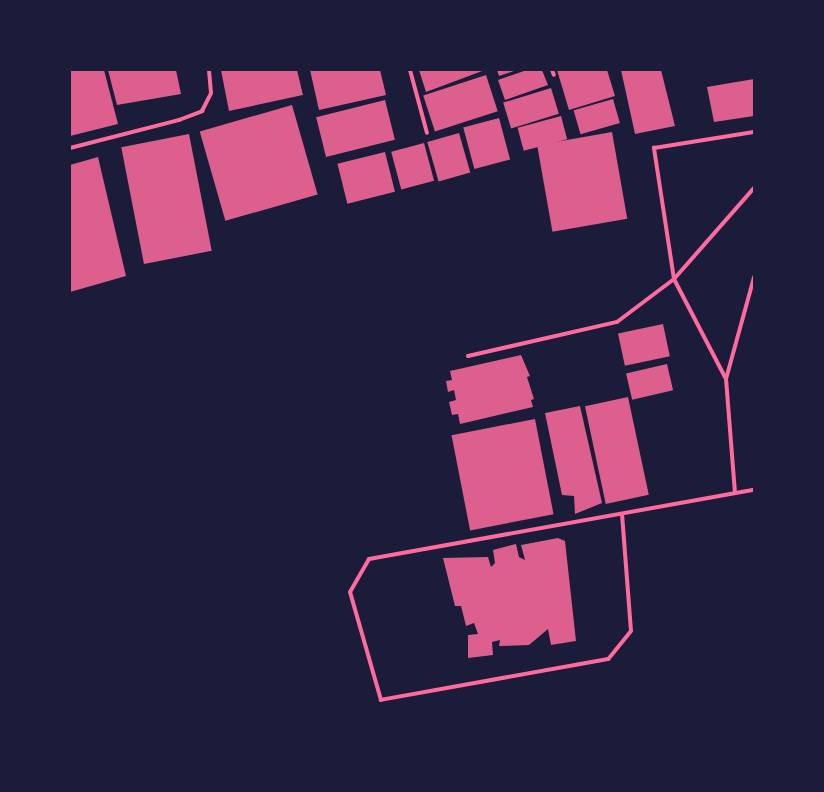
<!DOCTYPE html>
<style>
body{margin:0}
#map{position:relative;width:824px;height:792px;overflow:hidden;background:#1b1b3a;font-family:Karla,sans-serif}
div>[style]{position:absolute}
.building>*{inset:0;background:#dd5f8e;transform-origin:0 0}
.minor>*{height:4px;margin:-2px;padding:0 2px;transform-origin:2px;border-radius:2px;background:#ff6b9d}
span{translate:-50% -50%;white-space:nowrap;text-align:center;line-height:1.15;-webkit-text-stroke:4px #1b1b3a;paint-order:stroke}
.frame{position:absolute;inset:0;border:71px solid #1b1b3a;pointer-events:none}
</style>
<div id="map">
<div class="building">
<div style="clip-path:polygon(70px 70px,104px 70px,118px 124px,70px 136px)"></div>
<div style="clip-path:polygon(108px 70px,176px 70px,181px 94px,117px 105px)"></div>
<div style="clip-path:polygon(221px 70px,297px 70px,303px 95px,229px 111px)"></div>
<div style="clip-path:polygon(310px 70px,380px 70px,386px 95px,319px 110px)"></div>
<div style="clip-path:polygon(419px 70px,485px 70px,426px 92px)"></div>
<div style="clip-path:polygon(497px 70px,517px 70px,499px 76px)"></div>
<div style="clip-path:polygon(527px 70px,542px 70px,548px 85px,505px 100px,498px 80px)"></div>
<div style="clip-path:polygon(557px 70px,607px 70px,615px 96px,569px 110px)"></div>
<div style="clip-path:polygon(621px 70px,661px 70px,675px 126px,635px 134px)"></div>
<div style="left:486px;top:75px;width:38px;height:66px;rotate:72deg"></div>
<div style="clip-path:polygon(754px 79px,754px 116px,714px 122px,707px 87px)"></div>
<div style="left:551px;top:88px;width:27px;height:50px;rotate:73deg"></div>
<div style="left:613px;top:99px;width:25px;height:41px;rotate:74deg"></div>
<div style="left:385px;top:100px;width:41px;height:71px;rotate:76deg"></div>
<div style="left:292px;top:105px;width:93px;height:96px;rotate:74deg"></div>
<div style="left:561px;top:116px;width:24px;height:45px;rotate:75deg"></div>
<div style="left:499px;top:118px;width:43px;height:37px;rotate:75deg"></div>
<div style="left:612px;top:132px;width:88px;height:76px;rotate:80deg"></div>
<div style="left:459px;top:133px;width:41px;height:33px;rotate:74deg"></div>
<div style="left:189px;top:134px;width:119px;height:69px;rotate:79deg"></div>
<div style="left:424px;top:143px;width:39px;height:34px;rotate:75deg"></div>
<div style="left:385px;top:152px;width:41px;height:49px;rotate:76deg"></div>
<div style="clip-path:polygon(98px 157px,126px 276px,70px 292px,70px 165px)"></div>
<div style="left:663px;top:324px;width:33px;height:46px;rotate:78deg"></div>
<div style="clip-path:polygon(521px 355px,530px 376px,527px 377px,534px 399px,531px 400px,533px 407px,460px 424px,458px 414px,452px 415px,449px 402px,456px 400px,454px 390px,448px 392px,446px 381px,452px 380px,450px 371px)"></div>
<div style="left:667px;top:364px;width:27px;height:42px;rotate:77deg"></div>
<div style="left:628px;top:397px;width:100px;height:44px;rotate:78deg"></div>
<div style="clip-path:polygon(580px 406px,602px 503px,575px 514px,574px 496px,562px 495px,545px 413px)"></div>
<div style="left:535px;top:419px;width:97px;height:85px;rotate:79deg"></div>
<div style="clip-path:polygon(558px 538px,565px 541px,576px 641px,551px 645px,548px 629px,529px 645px,499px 646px,500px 640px,492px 642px,493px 655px,468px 658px,468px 635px,478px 634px,474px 623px,466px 626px,461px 606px,455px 606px,443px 558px,488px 557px,491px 567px,495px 563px,493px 550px,516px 544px,519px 557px,525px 560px,521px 545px)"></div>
</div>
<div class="minor">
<div style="left:410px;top:70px;width:65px;rotate:74.9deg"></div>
<div style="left:552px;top:70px;width:5px;rotate:68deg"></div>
<div style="left:70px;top:148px;width:113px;rotate:-14.4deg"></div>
<div style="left:179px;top:120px;width:25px;rotate:-21deg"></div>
<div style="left:202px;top:111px;width:20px;rotate:-63deg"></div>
<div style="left:211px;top:93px;width:23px;rotate:-95deg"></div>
<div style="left:468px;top:356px;width:153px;rotate:-12.9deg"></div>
<div style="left:617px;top:322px;width:71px;rotate:-37deg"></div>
<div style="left:674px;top:279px;width:121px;rotate:-48.7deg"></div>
<div style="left:726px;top:379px;width:113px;rotate:-117.5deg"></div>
<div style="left:674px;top:279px;width:133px;rotate:-98.7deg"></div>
<div style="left:654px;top:148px;width:101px;rotate:-9.1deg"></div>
<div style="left:735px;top:493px;width:114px;rotate:-94.5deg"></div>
<div style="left:726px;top:379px;width:106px;rotate:-74.6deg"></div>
<div style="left:622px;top:514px;width:117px;rotate:85.6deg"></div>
<div style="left:631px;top:631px;width:36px;rotate:129deg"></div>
<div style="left:608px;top:659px;width:231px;rotate:169.8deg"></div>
<div style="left:381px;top:700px;width:112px;rotate:-106deg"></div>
<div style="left:350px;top:592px;width:38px;rotate:-60deg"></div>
<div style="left:369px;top:559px;width:391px;rotate:-10.2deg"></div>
</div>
<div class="frame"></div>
</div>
